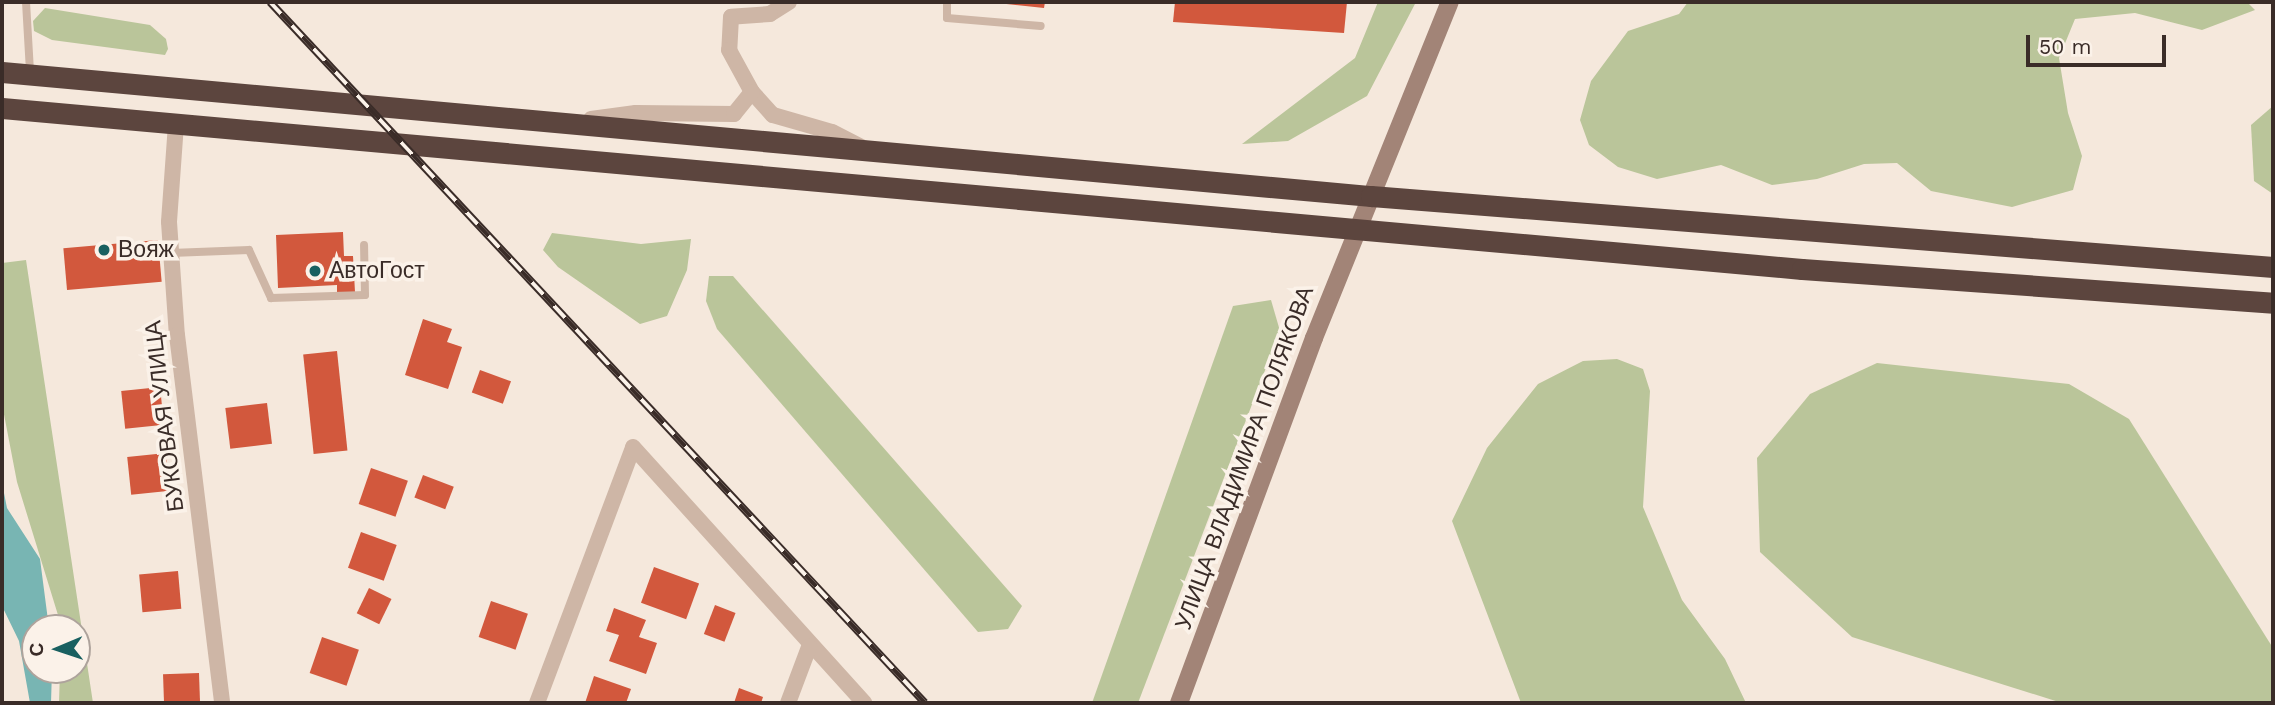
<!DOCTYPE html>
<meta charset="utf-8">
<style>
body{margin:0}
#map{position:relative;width:2275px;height:705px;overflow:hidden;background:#f5e8dc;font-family:"Work Sans",sans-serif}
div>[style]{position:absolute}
.green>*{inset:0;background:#bac59a}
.water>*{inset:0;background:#78b5b3}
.building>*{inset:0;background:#d2583d;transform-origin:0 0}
.lane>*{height:8px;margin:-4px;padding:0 4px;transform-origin:4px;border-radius:4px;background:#ceb6a6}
.street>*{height:16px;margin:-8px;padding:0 8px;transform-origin:8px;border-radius:8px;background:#ceb6a6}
.secondary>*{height:18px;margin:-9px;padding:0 9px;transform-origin:9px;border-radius:9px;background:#a28477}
.highway>*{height:21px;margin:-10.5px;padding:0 10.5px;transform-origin:10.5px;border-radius:10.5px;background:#5c453e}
.rail>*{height:8px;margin-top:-4px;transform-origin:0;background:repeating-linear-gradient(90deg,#fbf2e9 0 16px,#3a2c28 0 32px);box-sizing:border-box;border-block:2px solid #3a2c28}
.dots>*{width:19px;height:19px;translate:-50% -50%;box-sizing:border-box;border:4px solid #fbf2e9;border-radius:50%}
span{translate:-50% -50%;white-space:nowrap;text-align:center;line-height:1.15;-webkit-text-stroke:7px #fbf2e9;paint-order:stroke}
.poi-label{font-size:23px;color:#3a2c28}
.left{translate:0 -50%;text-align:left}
.street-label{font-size:23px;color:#3a2c28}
.frame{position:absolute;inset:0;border:4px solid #3a2c28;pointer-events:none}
.north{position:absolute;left:21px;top:614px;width:70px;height:70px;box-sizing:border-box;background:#fbf2e9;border:2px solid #aea39c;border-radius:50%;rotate:268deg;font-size:19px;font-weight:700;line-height:28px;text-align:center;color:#3a2c28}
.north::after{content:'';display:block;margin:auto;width:24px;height:32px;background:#196060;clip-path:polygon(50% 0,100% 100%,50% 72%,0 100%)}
.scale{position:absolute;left:2026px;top:35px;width:140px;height:32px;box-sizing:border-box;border:4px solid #3a2c28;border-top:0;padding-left:9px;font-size:21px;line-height:24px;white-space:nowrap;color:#3a2c28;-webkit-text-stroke:5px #fbf2e9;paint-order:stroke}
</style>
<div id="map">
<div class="green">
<div style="clip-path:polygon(1378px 2px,1416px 2px,1367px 96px,1288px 141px,1242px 144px,1355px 58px)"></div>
<div style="clip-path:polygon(1688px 2px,2247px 2px,2255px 10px,2202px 30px,2135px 13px,2075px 19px,2059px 58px,2068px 113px,2082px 156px,2073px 190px,2012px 207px,1931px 191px,1897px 163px,1864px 164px,1817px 179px,1772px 185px,1721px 165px,1657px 179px,1618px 167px,1589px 145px,1580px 120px,1591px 81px,1628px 31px,1679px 14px)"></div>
<div style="clip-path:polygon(45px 8px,150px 25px,166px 39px,168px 49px,165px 55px,52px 40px,34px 31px,33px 21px)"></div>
<div style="clip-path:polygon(2273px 106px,2273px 194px,2254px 181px,2251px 125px)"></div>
<div style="clip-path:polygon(552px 233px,641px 244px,691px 239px,687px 270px,667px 316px,640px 324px,558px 267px,543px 250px)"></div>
<div style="clip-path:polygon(26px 260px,93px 703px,59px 703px,60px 670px,77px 670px,77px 628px,62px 628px,17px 482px,2px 404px,2px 263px)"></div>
<div style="clip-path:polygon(709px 276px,733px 276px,1022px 606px,1008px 629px,978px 632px,717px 329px,706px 301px)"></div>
<div style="clip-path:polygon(1271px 300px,1280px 331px,1138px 703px,1092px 703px,1233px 306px)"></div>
<div style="clip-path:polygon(1617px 359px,1643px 369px,1650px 391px,1643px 507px,1682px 600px,1725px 659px,1746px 703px,1521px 703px,1452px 521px,1487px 448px,1538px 384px,1583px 361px)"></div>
<div style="clip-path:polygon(1877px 363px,2069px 384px,2129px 419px,2273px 648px,2273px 703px,2062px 703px,1852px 637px,1760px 552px,1757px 458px,1810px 394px)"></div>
</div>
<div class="water">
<div style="clip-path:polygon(2px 483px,7px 508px,40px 559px,49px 628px,35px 628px,35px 670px,52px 670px,51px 703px,30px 703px,19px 641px,2px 606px)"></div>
</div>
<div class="building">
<div style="clip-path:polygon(988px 2px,1045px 2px,1044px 8px)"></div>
<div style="clip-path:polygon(1175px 2px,1347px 2px,1344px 33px,1173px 22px)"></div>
<div style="clip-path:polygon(343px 232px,344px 256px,353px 256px,355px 292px,337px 292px,337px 285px,278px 288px,276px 235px)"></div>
<div style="left:158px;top:240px;width:42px;height:95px;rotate:85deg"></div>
<div style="clip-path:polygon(423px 319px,452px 329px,447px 342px,462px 347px,448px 389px,405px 375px)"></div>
<div style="left:337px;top:351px;width:100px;height:34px;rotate:84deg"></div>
<div style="left:480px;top:370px;width:33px;height:24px;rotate:20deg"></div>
<div style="left:160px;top:387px;width:38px;height:39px;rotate:84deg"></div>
<div style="left:267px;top:403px;width:41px;height:42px;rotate:83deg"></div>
<div style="left:166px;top:453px;width:38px;height:39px;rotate:84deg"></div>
<div style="left:371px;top:468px;width:39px;height:38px;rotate:19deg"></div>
<div style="left:423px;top:475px;width:33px;height:24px;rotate:21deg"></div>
<div style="left:361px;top:532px;width:38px;height:38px;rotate:20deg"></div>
<div style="left:654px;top:567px;width:48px;height:38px;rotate:20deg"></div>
<div style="left:178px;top:571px;width:38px;height:39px;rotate:85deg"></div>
<div style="left:369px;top:588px;width:25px;height:28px;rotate:26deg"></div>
<div style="left:491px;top:601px;width:39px;height:38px;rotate:19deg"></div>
<div style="left:715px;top:605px;width:22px;height:31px;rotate:21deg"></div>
<div style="clip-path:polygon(614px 608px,646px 620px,639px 637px,657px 643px,646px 674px,609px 661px,619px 635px,606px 631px)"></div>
<div style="left:322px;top:637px;width:39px;height:38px;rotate:19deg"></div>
<div style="left:199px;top:673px;width:30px;height:36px;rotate:88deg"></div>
<div style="clip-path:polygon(594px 676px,631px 689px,626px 703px,585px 703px)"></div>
<div style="clip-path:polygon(739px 688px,763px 697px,761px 703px,734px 703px)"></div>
</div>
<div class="lane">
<div style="left:26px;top:2px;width:70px;rotate:86.7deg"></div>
<div style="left:947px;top:2px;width:16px;rotate:90deg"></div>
<div style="left:947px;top:18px;width:94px;rotate:4.9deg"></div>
<div style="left:171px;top:253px;width:78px;rotate:-2.2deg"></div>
<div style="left:249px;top:250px;width:53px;rotate:65.4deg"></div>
<div style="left:271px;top:298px;width:94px;rotate:-1.8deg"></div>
<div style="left:365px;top:295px;width:50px;rotate:-91.1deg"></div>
</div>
<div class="street">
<div style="left:789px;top:2px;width:22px;rotate:148deg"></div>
<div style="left:770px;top:14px;width:39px;rotate:176deg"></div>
<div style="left:731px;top:17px;width:33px;rotate:93deg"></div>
<div style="left:729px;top:50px;width:48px;rotate:61.3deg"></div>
<div style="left:752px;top:92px;width:31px;rotate:48deg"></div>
<div style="left:773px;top:115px;width:61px;rotate:16.1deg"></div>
<div style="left:832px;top:132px;width:36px;rotate:27deg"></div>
<div style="left:591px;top:119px;width:45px;rotate:-7.6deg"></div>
<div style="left:636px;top:113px;width:98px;rotate:0.6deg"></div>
<div style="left:734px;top:114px;width:28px;rotate:-51deg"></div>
<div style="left:176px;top:124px;width:98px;rotate:94.1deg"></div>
<div style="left:169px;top:222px;width:113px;rotate:86deg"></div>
<div style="left:177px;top:335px;width:371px;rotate:83deg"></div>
<div style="left:537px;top:703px;width:273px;rotate:-69.4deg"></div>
<div style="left:633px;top:447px;width:345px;rotate:47.9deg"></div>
<div style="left:788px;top:703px;width:60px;rotate:-69.4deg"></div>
</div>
<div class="secondary">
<div style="left:1179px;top:703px;width:389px;rotate:-69.7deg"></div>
<div style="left:1314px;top:338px;width:362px;rotate:-68deg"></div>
</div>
<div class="highway">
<div style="left:2px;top:72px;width:1375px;rotate:5.18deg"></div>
<div style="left:1371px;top:196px;width:905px;rotate:4.5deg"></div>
<div style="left:2px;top:108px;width:1807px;rotate:5.11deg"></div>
<div style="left:1802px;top:269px;width:472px;rotate:4.1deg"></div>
</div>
<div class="rail">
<div style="left:270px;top:2px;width:959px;rotate:46.94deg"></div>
</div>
<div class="dots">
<div style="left:104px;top:250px;background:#196060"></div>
<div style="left:315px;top:271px;background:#196060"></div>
</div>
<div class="poi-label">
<span class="left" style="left:118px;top:250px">Вояж</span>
<span class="left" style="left:329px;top:271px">АвтоГост</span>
</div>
<div class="street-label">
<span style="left:165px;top:416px;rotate:-97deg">БУКОВАЯ УЛИЦА</span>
<span style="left:1245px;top:458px;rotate:-70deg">УЛИЦА ВЛАДИМИРА ПОЛЯКОВА</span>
</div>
<div class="frame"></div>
<div class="north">С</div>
<div class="scale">50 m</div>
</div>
